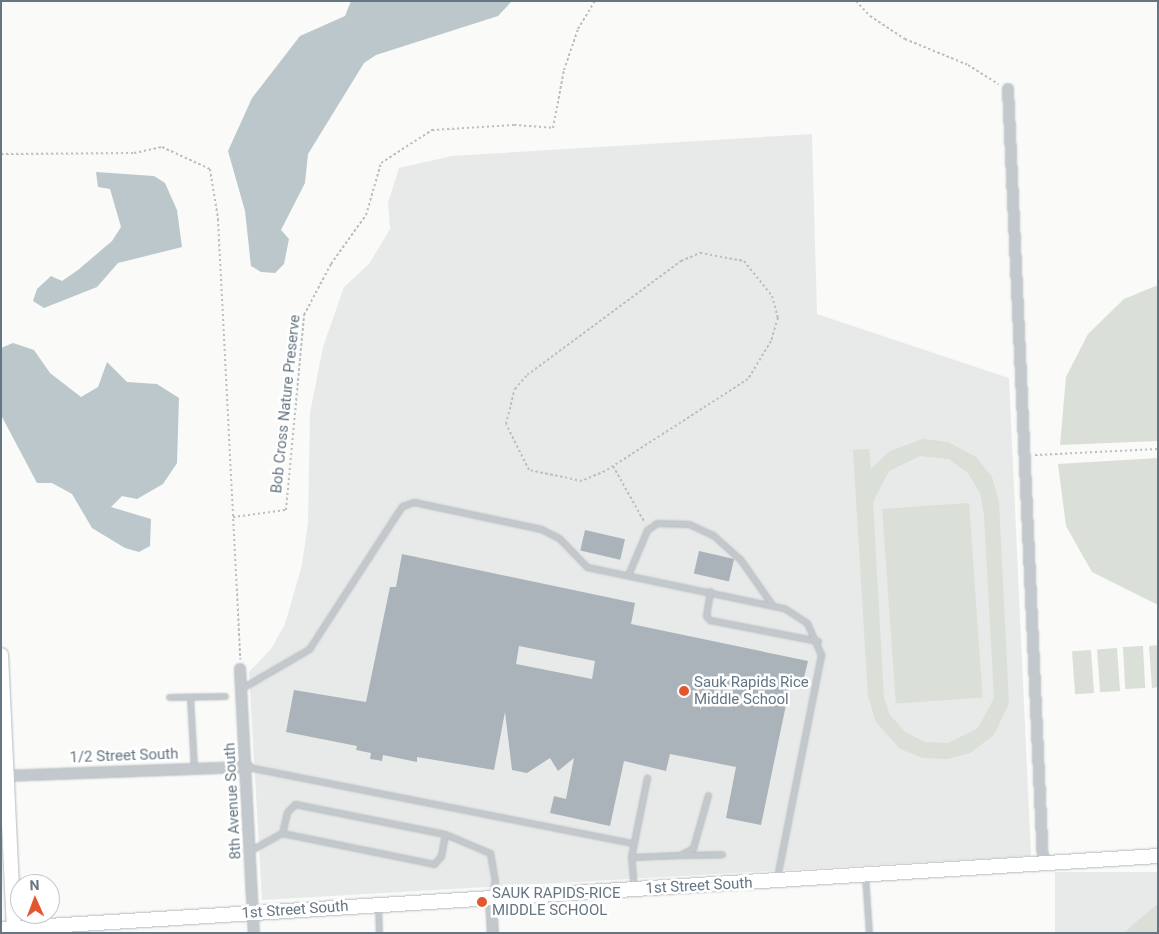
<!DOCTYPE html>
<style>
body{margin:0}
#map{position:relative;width:1159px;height:934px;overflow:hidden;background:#fafaf8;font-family:Roboto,sans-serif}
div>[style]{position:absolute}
.built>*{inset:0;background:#e8e9e9;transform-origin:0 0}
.green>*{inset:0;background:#dadfd7;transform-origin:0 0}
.water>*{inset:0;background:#bbc7cb}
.building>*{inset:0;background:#aab3b9;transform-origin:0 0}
.path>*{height:2px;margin-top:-1px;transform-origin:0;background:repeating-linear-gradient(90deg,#bbbfc2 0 2.5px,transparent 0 5px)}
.roads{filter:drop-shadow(0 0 1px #b3babf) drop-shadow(0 0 1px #b3babf)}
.lane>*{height:5px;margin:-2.5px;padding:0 2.5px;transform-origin:2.5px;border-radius:2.5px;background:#c3c8cc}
.street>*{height:10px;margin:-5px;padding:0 5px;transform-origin:5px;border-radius:5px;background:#c3c8cc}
.secondary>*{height:14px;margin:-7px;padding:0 7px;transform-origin:7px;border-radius:7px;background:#fff}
.dots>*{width:14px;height:14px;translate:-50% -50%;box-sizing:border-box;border:2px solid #fff;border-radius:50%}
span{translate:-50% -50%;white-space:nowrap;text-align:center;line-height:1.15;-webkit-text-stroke:5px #fff;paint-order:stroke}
.street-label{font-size:15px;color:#657683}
.poi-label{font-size:15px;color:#657683}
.left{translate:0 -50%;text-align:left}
.frame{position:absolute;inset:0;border:2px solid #657683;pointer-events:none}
.north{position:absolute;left:10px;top:874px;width:50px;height:50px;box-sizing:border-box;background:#fff;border:1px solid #c1c8cd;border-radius:50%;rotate:358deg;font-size:14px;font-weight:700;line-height:20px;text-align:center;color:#657683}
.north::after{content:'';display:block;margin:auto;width:18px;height:22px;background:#e4572e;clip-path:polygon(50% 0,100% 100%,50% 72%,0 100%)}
</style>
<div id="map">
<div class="built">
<div style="clip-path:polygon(812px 134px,817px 314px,1009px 378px,1031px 856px,262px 900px,249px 672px,271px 649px,285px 624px,302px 565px,308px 522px,310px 413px,323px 347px,344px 287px,369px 264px,390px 229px,388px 203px,399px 168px,452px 156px)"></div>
<div style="left:1158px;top:872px;width:61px;height:103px;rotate:90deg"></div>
</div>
<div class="green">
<div style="clip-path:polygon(1158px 285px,1158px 441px,1060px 445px,1066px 377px,1088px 334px,1124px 299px)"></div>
<div style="clip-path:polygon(evenodd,923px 439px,948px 442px,976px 457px,992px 477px,999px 502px,1009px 703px,994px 735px,970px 753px,948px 759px,923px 758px,900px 749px,876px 722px,868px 696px,853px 450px,869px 449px,871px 469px,890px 451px,923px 439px,920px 456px,949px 459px,968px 473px,980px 493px,984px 515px,994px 698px,978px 728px,948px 743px,925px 742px,905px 732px,890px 715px,884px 698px,873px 502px,889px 471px,920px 456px)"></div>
<div style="clip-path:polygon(1158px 458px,1158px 605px,1092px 572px,1066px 526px,1058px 464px)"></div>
<div style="left:969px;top:503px;width:195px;height:87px;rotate:86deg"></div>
<div style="clip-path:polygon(1158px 645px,1158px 687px,1152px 688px,1149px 646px)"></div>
<div style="left:1143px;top:646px;width:42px;height:20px;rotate:87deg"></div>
<div style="left:1117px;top:648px;width:43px;height:20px;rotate:86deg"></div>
<div style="left:1091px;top:650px;width:43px;height:19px;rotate:86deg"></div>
<div style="clip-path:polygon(1158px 904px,1158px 933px,1125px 933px,1131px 926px)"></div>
</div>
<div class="water">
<div style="clip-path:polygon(351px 1px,512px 1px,498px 16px,376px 55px,364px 63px,308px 154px,305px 183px,281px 230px,289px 239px,284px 264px,275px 273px,261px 272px,251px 266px,245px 211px,228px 151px,252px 98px,300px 36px,345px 16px)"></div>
<div style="clip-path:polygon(96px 172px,154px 176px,165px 183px,177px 210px,182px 247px,118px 263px,97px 287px,44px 308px,33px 301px,37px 289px,51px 276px,62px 281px,78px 270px,112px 241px,121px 227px,110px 189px,98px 187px)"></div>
<div style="clip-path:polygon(13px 343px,34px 350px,50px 373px,81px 397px,98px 387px,107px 362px,127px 382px,157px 384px,179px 398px,177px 463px,163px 484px,137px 499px,122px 496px,111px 507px,151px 519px,150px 546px,139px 552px,125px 548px,92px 528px,72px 494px,52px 483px,37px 483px,1px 415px,1px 348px)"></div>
</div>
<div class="building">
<div style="left:585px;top:530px;width:41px;height:21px;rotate:13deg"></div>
<div style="left:699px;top:551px;width:36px;height:23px;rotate:13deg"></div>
<div style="clip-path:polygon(evenodd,402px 554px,635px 603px,631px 624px,808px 661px,804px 678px,792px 676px,761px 825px,726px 818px,736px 767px,670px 754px,666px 771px,624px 761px,610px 826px,550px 813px,554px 796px,566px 799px,574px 758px,558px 771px,550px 758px,527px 773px,512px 770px,505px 712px,494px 770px,417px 757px,417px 762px,383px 755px,382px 761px,377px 760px,370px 759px,371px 753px,356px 750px,357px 746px,286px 732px,294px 690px,366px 702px,390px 587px,396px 587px,402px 554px,519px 646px,595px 661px,592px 679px,516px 664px,519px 646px)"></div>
</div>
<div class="path">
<div style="left:856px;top:1px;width:21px;rotate:47deg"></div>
<div style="left:870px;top:16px;width:42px;rotate:33.3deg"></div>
<div style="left:905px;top:39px;width:68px;rotate:22.4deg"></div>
<div style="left:968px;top:65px;width:36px;rotate:32deg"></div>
<div style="left:1px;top:154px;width:133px;rotate:-0.4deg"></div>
<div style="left:134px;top:153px;width:29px;rotate:-12deg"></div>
<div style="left:162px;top:147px;width:53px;rotate:24.6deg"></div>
<div style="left:210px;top:169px;width:51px;rotate:80.9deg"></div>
<div style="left:218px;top:219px;width:441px;rotate:87.1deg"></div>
<div style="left:700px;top:253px;width:45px;rotate:10.3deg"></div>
<div style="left:744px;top:261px;width:45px;rotate:51.3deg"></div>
<div style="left:772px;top:296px;width:23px;rotate:75deg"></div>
<div style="left:778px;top:318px;width:24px;rotate:107deg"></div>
<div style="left:771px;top:341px;width:44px;rotate:121.2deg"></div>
<div style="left:748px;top:379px;width:170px;rotate:147.2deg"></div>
<div style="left:605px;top:471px;width:25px;rotate:157deg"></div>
<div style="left:582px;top:481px;width:54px;rotate:-168.3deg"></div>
<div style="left:529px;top:470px;width:51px;rotate:-116.6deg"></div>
<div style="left:506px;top:424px;width:36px;rotate:-76deg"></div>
<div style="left:515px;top:389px;width:18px;rotate:-49deg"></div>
<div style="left:527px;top:375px;width:192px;rotate:-36.5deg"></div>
<div style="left:681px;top:261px;width:21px;rotate:-23deg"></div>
<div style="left:1035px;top:455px;width:123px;rotate:-2.8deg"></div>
<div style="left:613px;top:466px;width:65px;rotate:60.7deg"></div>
<div style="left:233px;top:517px;width:53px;rotate:-7.5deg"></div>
<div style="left:286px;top:510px;width:196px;rotate:-84.7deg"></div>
<div style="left:304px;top:315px;width:58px;rotate:-62.1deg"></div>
<div style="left:331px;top:264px;width:60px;rotate:-54.5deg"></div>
<div style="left:366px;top:215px;width:54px;rotate:-73.9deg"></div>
<div style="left:381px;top:163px;width:61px;rotate:-32.9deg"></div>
<div style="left:432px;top:130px;width:82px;rotate:-3.5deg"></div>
<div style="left:514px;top:125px;width:39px;rotate:4deg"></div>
<div style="left:553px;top:128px;width:59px;rotate:-79.3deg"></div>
<div style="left:564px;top:70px;width:43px;rotate:-71.1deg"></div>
<div style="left:578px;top:29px;width:33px;rotate:-59deg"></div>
</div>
<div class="roads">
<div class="lane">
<div style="left:628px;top:575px;width:49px;rotate:-67.1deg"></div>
<div style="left:647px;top:530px;width:12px;rotate:-35deg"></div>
<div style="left:657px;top:523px;width:32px;rotate:2deg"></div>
<div style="left:689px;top:524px;width:26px;rotate:25deg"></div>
<div style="left:713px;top:535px;width:36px;rotate:42deg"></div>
<div style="left:740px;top:559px;width:57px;rotate:54.9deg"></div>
<div style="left:710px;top:591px;width:25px;rotate:99deg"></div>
<div style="left:706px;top:616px;width:6px;rotate:45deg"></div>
<div style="left:710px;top:620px;width:110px;rotate:11deg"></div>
<div style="left:242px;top:688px;width:78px;rotate:-30.2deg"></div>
<div style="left:309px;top:649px;width:156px;rotate:-57deg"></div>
<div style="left:394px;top:518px;width:14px;rotate:-56deg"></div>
<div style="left:402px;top:506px;width:13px;rotate:-18deg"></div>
<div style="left:414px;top:502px;width:130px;rotate:12deg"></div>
<div style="left:541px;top:529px;width:20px;rotate:27deg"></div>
<div style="left:559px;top:538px;width:40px;rotate:46deg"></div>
<div style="left:587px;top:567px;width:201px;rotate:11.8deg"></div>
<div style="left:784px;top:608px;width:27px;rotate:33deg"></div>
<div style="left:807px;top:623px;width:35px;rotate:66deg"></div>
<div style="left:821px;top:655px;width:227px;rotate:101.2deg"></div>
<div style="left:169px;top:697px;width:56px;rotate:-1deg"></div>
<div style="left:190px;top:697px;width:72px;rotate:86.8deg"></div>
<div style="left:248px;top:767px;width:392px;rotate:11.2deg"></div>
<div style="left:445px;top:834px;width:49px;rotate:22.9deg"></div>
<div style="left:490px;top:853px;width:28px;rotate:80deg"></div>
<div style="left:495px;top:881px;width:17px;rotate:103deg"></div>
<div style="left:251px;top:850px;width:35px;rotate:-29deg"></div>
<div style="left:282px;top:833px;width:155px;rotate:11.5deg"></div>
<div style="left:434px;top:864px;width:11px;rotate:-49deg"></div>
<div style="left:441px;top:856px;width:22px;rotate:-80deg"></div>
<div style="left:445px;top:834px;width:153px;rotate:-168.7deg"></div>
<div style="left:295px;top:804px;width:11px;rotate:135deg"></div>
<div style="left:287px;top:812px;width:22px;rotate:103deg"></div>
<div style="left:683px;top:855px;width:39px;rotate:-1deg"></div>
<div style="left:631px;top:857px;width:49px;rotate:-2.3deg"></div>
<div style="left:680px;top:855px;width:15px;rotate:-28deg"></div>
<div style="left:693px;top:848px;width:55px;rotate:-74.2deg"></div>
<div style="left:865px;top:875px;width:58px;rotate:86.1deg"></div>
<div style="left:634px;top:889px;width:32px;rotate:-95deg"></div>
<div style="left:631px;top:857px;width:81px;rotate:-78.6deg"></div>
<div style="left:378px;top:906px;width:27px;rotate:88deg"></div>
</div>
<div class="street">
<div style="left:1008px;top:89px;width:775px;rotate:87.41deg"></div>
<div style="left:240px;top:669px;width:264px;rotate:87deg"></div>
<div style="left:1px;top:776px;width:247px;rotate:-2.1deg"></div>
<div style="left:491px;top:898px;width:35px;rotate:87deg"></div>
</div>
<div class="secondary">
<div style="left:1px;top:655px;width:278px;rotate:87.3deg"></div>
<div style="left:1px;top:929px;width:1159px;rotate:-3.61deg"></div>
</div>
</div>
<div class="dots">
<div style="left:684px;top:691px;background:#e4572e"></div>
<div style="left:482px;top:902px;background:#e4572e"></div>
</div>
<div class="street-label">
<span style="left:286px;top:404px;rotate:-84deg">Bob Cross Nature Preserve</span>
<span style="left:124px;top:756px;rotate:-2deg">1/2 Street South</span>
<span style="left:233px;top:801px;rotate:-93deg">8th Avenue South</span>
<span style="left:699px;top:886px;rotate:-3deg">1st Street South</span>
<span style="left:295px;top:910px;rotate:-4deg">1st Street South</span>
</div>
<div class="poi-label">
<span class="left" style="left:694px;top:691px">Sauk Rapids Rice<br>Middle School</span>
<span class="left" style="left:492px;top:902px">SAUK RAPIDS-RICE<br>MIDDLE SCHOOL</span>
</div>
<div class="frame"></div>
<div class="north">N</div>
</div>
